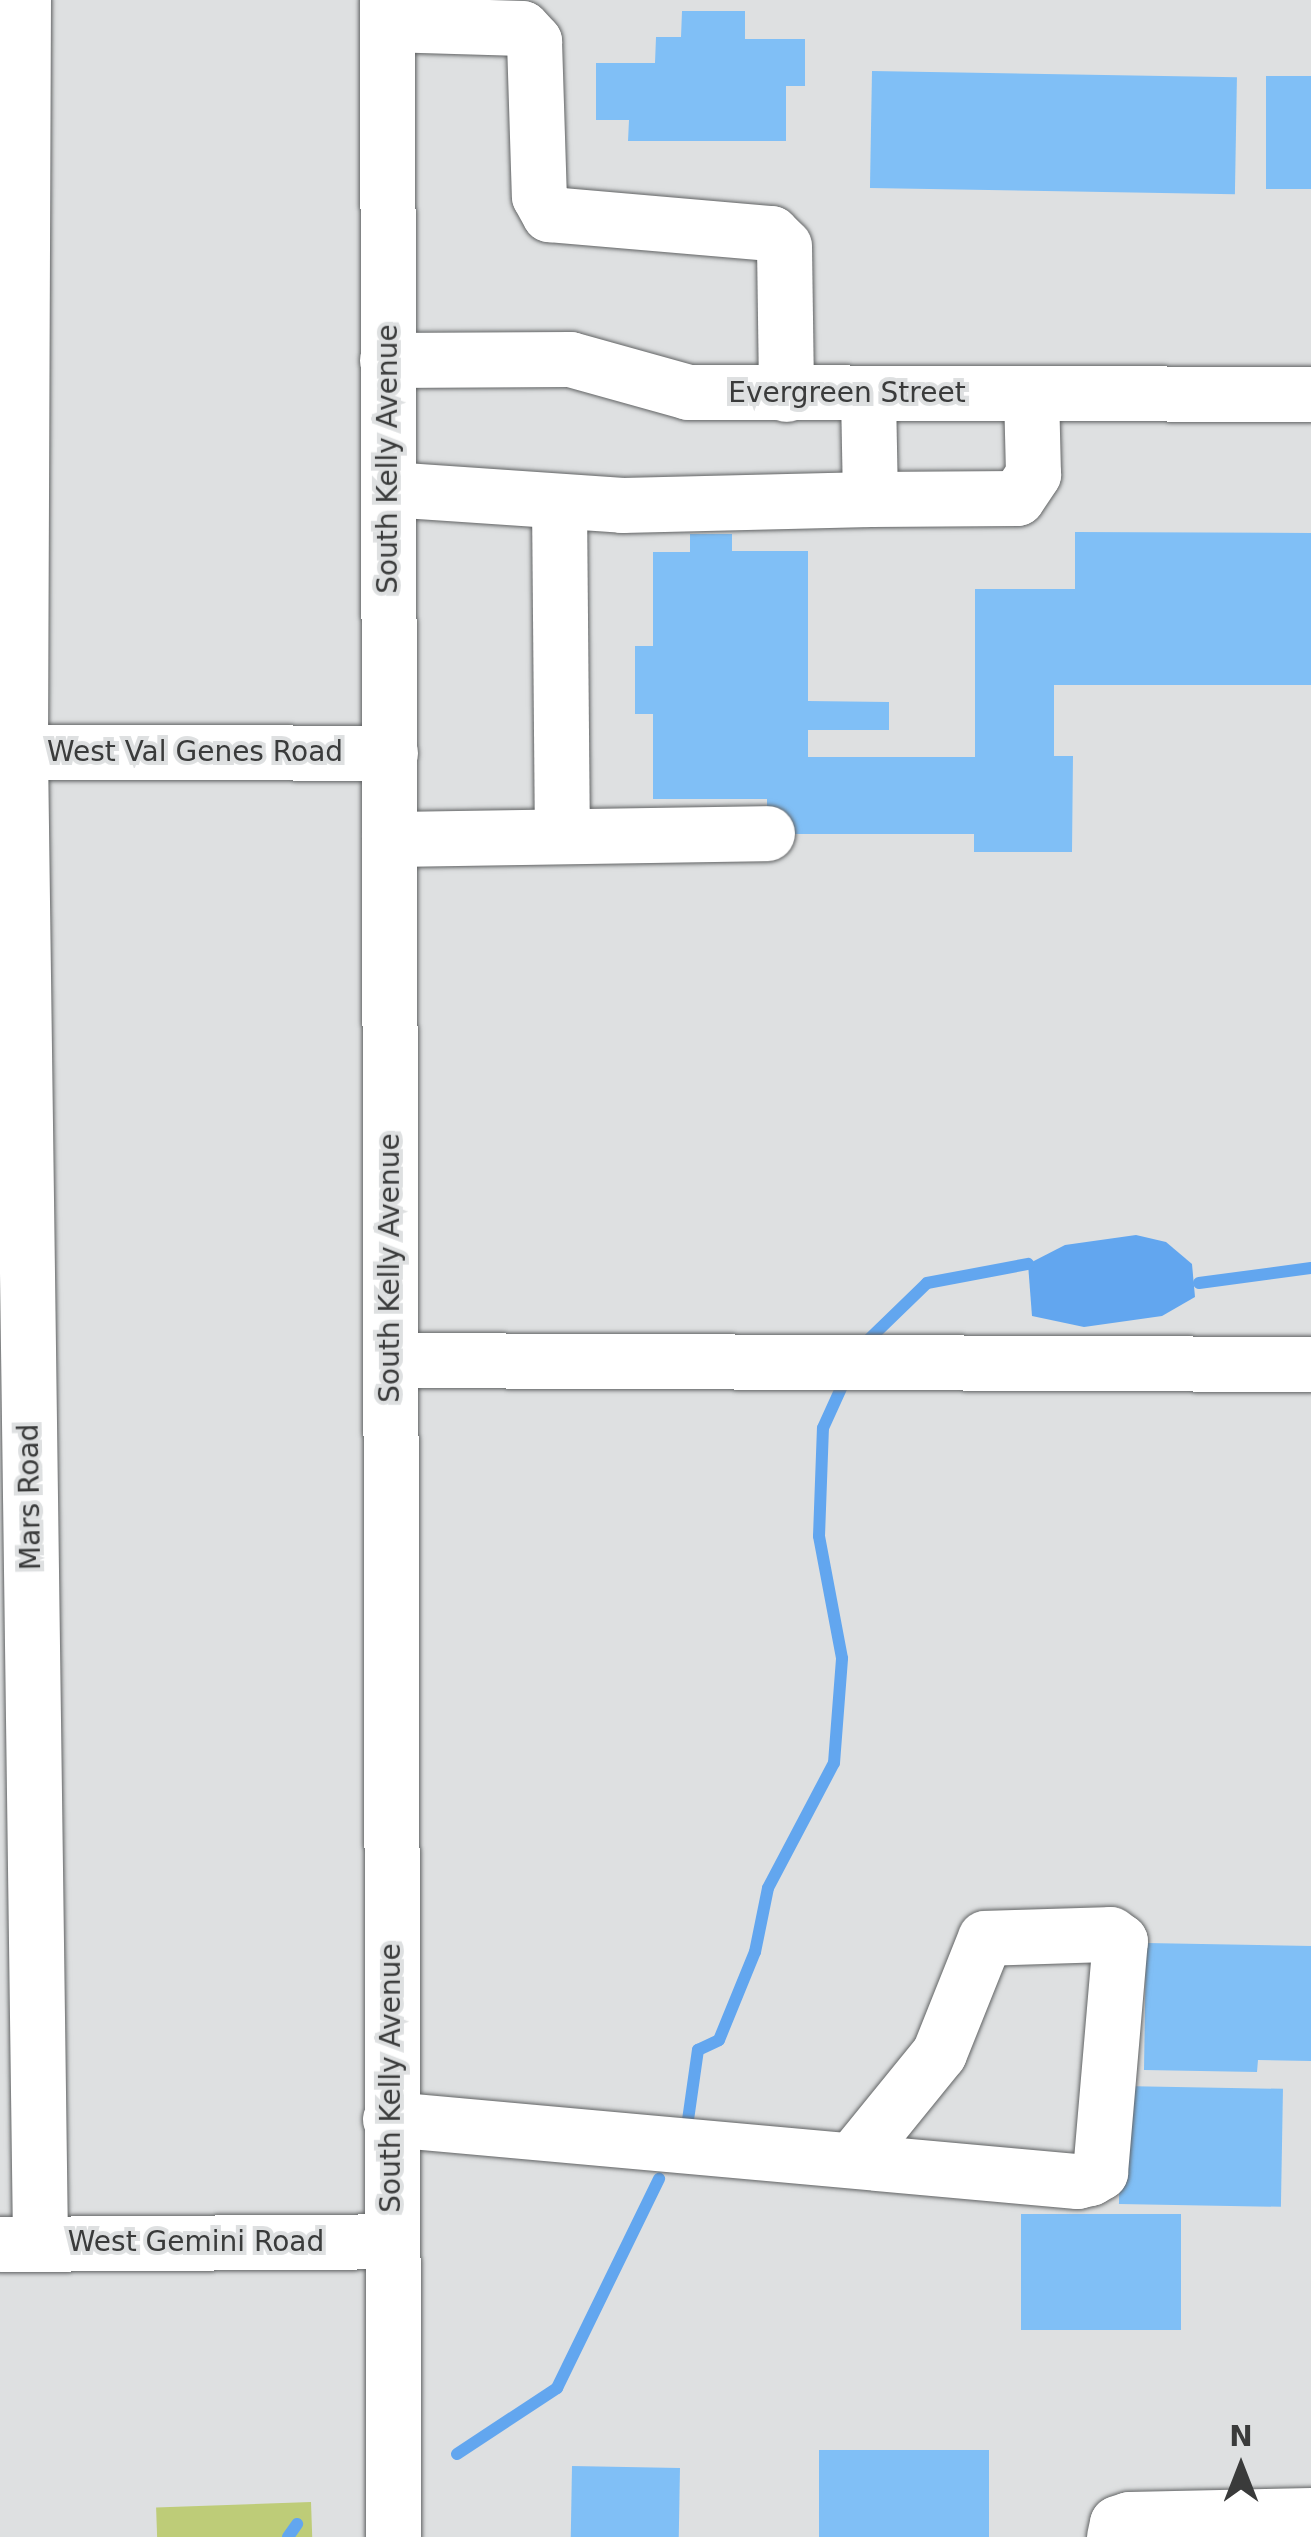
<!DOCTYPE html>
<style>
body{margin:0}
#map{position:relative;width:1311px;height:2537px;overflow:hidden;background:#dee0e1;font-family:"DejaVu Sans",sans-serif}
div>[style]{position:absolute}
.green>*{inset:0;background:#becc78;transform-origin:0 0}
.water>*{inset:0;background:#62a6ef}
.stream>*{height:12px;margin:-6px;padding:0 6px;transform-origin:6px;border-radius:6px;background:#62a6ef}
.building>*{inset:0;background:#80bff6;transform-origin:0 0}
.roads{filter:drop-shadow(0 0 2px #616364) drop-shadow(0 0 2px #616364)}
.minor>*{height:55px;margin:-27.5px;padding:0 27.5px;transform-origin:27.5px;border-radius:27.5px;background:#fff}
.major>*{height:55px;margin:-27.5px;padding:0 27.5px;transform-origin:27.5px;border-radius:27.5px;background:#fff}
span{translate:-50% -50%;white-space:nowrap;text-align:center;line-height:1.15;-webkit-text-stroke:8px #dee0e1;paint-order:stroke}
.street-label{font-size:28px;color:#3a3b3b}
.north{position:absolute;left:1191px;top:2417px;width:100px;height:100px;-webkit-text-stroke:8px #dee0e1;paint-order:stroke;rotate:0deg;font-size:28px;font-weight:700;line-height:40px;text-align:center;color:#3a3b3b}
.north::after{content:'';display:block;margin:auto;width:35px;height:45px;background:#3a3b3b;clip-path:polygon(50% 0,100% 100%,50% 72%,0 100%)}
</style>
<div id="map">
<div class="green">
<div style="left:311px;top:2502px;width:35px;height:155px;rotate:88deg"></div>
</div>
<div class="water">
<div style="clip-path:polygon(1136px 1235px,1166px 1242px,1192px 1264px,1195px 1297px,1162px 1316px,1084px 1327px,1032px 1316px,1028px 1264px,1065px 1245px)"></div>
</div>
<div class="stream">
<div style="left:1199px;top:1283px;width:113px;rotate:-7.6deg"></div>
<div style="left:860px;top:1348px;width:93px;rotate:-44.1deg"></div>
<div style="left:927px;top:1283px;width:103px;rotate:-10.7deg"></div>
<div style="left:688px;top:2120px;width:71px;rotate:-81.9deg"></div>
<div style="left:698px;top:2050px;width:23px;rotate:-25deg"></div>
<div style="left:719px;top:2040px;width:95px;rotate:-67.8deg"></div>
<div style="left:755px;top:1952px;width:65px;rotate:-78.5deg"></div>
<div style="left:768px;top:1888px;width:141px;rotate:-62.2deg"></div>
<div style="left:834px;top:1763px;width:105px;rotate:-85.6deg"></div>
<div style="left:842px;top:1658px;width:124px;rotate:-100.7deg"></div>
<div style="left:819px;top:1536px;width:108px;rotate:-87.9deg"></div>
<div style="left:823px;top:1428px;width:58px;rotate:-65.6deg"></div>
<div style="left:457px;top:2454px;width:120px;rotate:-33.4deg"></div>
<div style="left:557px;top:2388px;width:233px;rotate:-64deg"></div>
<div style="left:288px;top:2537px;width:16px;rotate:-55deg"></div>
</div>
<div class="building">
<div style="clip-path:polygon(682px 11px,745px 11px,745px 39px,805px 39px,805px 86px,786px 86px,786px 141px,628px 141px,629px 120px,596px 120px,596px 63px,655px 63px,656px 37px,681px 37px)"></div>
<div style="left:872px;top:71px;width:365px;height:117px;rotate:1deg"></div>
<div style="left:1266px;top:76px;width:45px;height:113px"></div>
<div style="clip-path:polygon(1075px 532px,1311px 533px,1311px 685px,1054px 685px,1054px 756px,1073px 756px,1072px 852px,974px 852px,974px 834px,767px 834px,767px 799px,653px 799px,653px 714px,635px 714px,635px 646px,653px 646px,653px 552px,690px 552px,690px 534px,732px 534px,732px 551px,808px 551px,808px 701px,889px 702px,889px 730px,808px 730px,808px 757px,975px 757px,975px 589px,1075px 589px)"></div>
<div style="clip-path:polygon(1146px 1943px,1311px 1946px,1311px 2061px,1258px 2060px,1257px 2072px,1144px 2070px)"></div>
<div style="left:1121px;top:2086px;width:162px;height:118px;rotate:1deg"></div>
<div style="left:1021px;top:2214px;width:160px;height:116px"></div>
<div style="left:989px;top:2450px;width:87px;height:170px;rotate:90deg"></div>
<div style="left:572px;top:2466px;width:108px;height:71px;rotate:1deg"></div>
</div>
<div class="roads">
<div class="minor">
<div style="left:23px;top:0;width:752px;rotate:90.23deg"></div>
<div style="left:20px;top:752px;width:1491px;rotate:89.23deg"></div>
<div style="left:387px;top:24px;width:135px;rotate:1.7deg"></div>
<div style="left:522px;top:28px;width:18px;rotate:47deg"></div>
<div style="left:534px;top:41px;width:155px;rotate:88.2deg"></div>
<div style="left:539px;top:196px;width:21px;rotate:61deg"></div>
<div style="left:549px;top:214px;width:223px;rotate:4.9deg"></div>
<div style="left:771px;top:233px;width:18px;rotate:45deg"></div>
<div style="left:784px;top:246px;width:148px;rotate:89.2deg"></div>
<div style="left:387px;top:360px;width:183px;rotate:-0.3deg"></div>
<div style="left:570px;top:359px;width:123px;rotate:15.6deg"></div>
<div style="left:688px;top:392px;width:623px;rotate:0.18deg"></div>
<div style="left:389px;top:489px;width:234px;rotate:3.9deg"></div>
<div style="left:622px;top:505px;width:248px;rotate:-1.4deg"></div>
<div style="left:870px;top:499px;width:105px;rotate:-91.1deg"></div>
<div style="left:870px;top:499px;width:147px;rotate:-0.4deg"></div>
<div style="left:1017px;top:498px;width:29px;rotate:-56deg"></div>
<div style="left:1033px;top:474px;width:80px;rotate:-91.4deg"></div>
<div style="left:559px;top:502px;width:332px;rotate:89.5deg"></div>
<div style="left:0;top:752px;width:390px;rotate:0.1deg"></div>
<div style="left:389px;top:839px;width:378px;rotate:-0.9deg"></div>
<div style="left:390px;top:1360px;width:921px;rotate:0.25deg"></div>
<div style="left:390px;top:2119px;width:690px;rotate:5.16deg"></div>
<div style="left:1077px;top:2181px;width:13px;rotate:-13deg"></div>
<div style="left:1090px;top:2178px;width:12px;rotate:-31deg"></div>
<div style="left:1100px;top:2172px;width:232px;rotate:-85.1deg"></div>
<div style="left:1120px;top:1941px;width:12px;rotate:-145deg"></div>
<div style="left:1110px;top:1934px;width:125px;rotate:178.2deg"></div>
<div style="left:985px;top:1938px;width:124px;rotate:111.8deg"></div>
<div style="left:939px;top:2053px;width:138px;rotate:129.1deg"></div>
<div style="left:0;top:2244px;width:391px;rotate:-0.4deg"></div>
<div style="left:1114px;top:2537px;width:14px;rotate:-78deg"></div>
<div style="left:1117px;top:2523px;width:13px;rotate:-18deg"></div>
<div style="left:1129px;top:2519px;width:182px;rotate:-1.3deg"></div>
</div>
<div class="major">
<div style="left:387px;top:0;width:2537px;rotate:89.86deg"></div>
</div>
</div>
<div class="street-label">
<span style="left:847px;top:393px">Evergreen Street</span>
<span style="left:388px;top:459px;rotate:-90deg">South Kelly Avenue</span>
<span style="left:195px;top:752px">West Val Genes Road</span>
<span style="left:390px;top:1268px;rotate:-90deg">South Kelly Avenue</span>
<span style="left:30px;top:1497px;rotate:-91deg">Mars Road</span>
<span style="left:391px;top:2078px;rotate:-90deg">South Kelly Avenue</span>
<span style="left:196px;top:2242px">West Gemini Road</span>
</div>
<div class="north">N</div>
</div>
